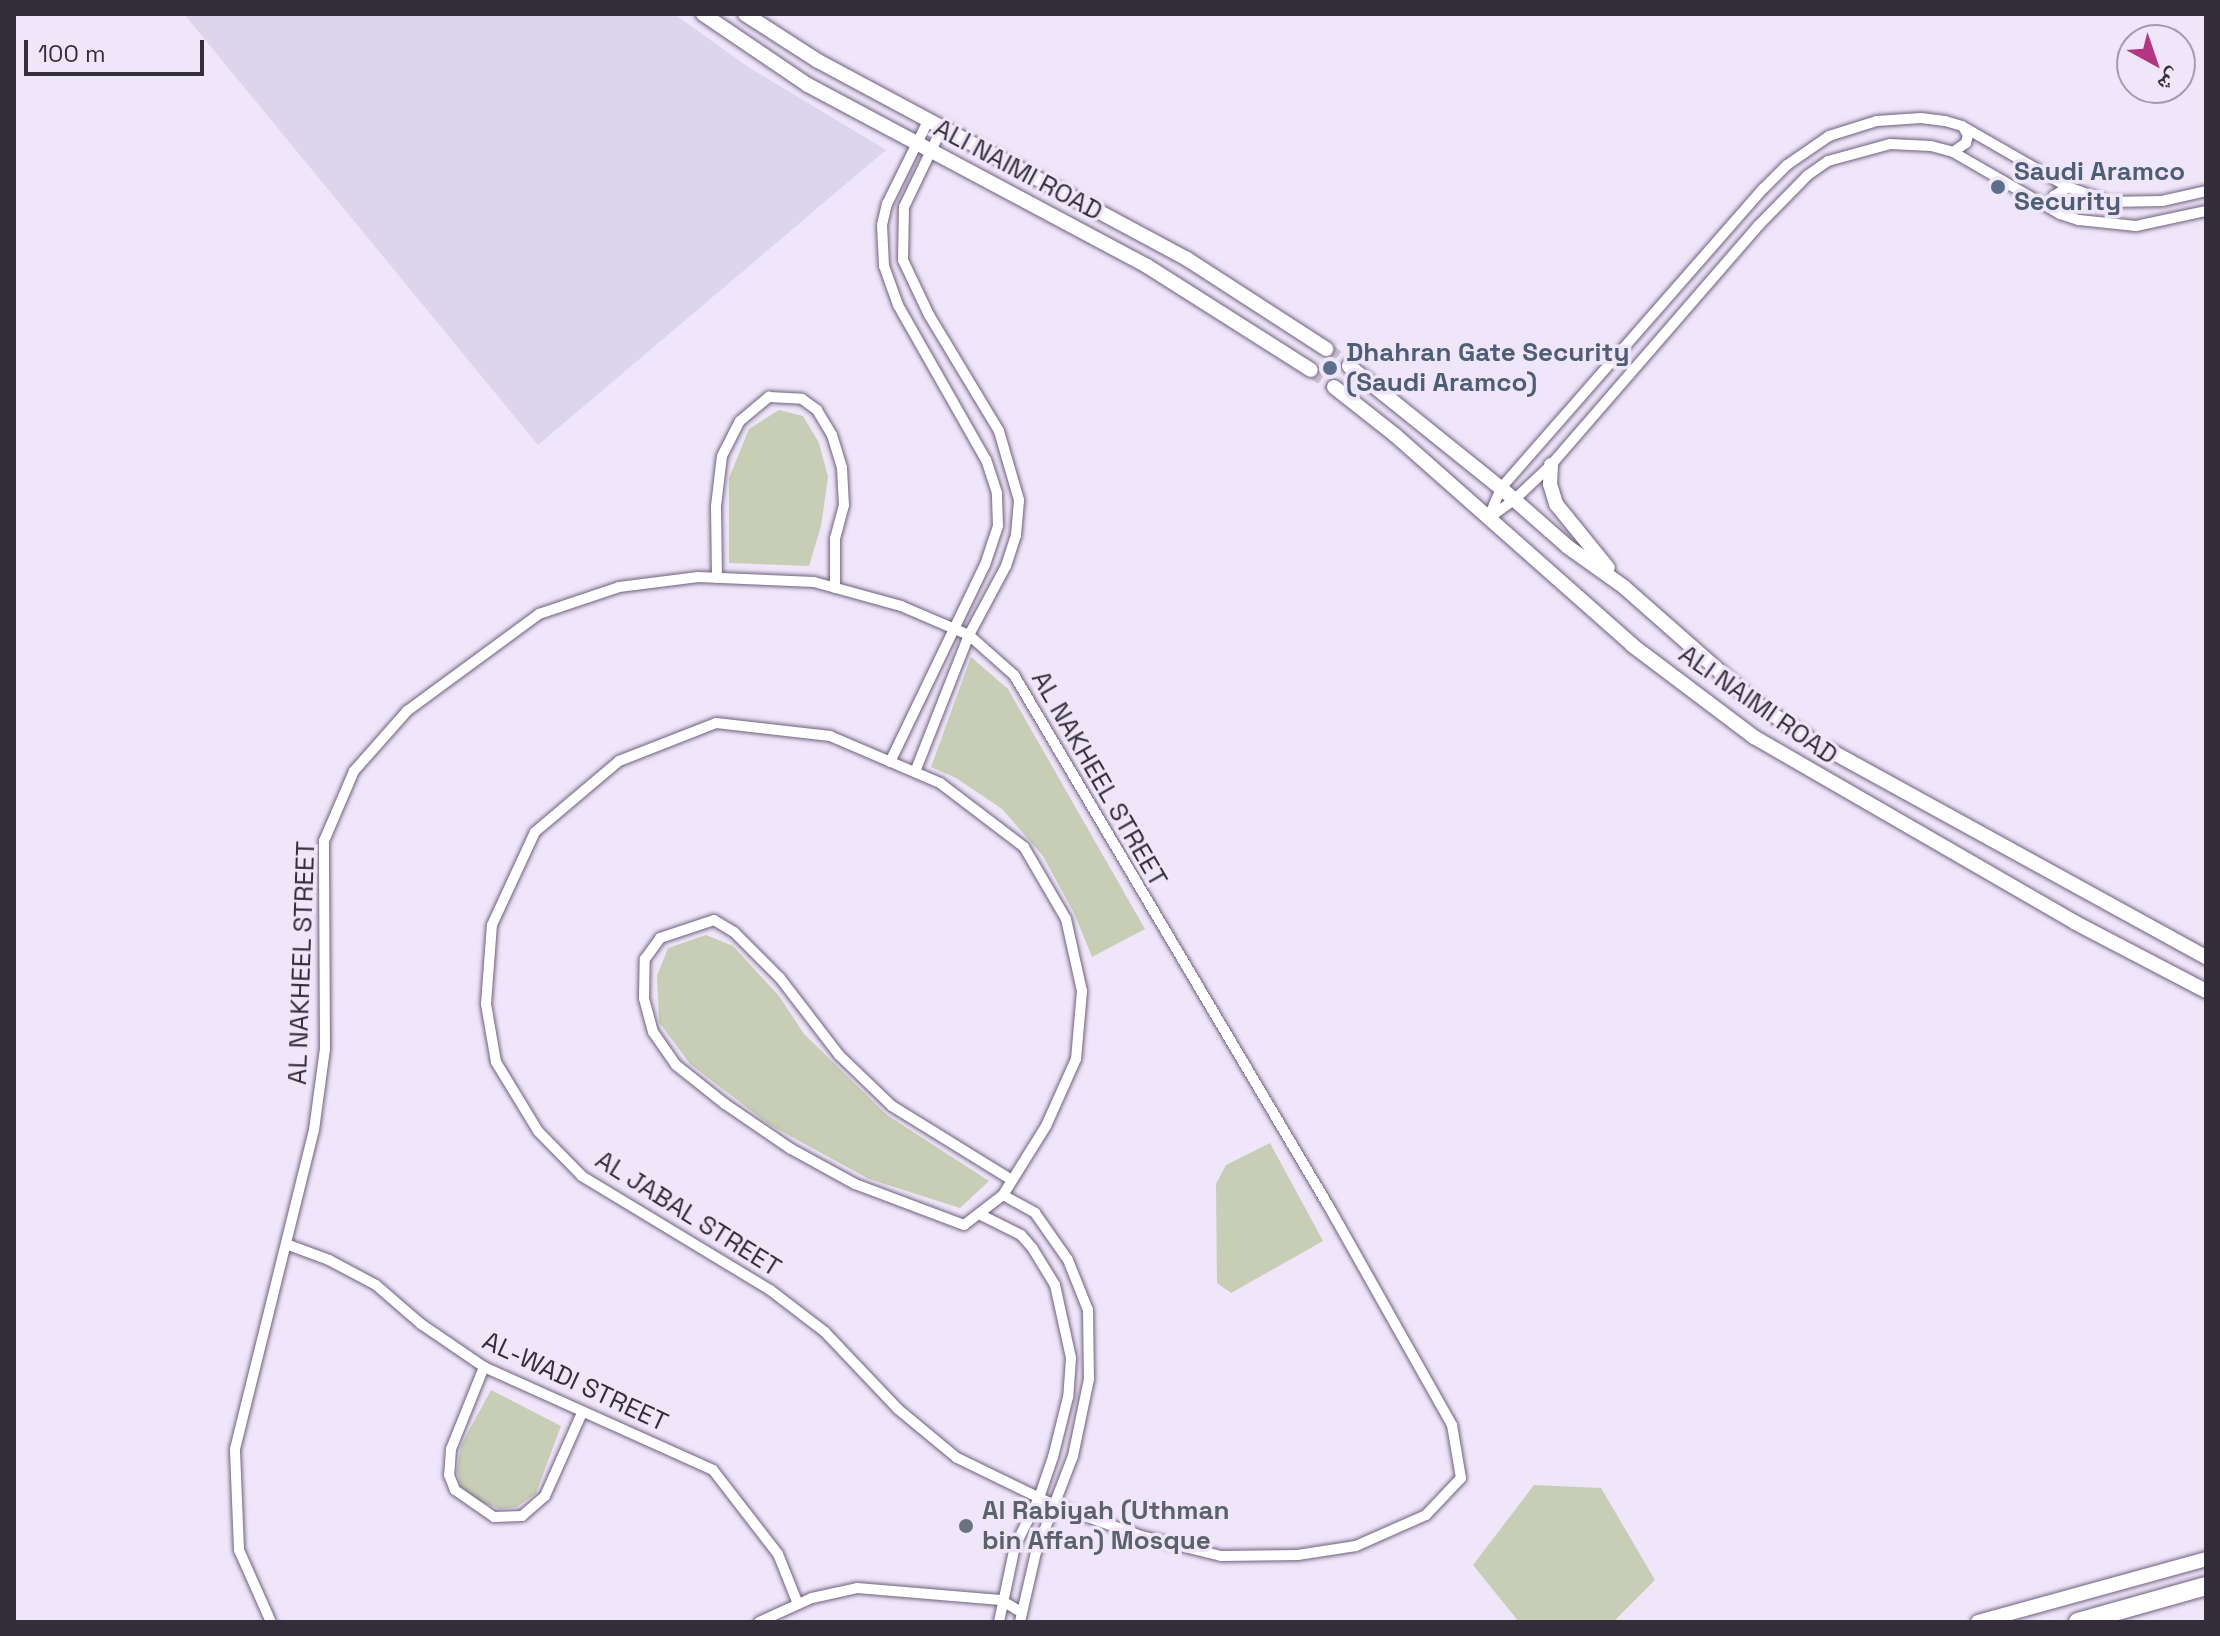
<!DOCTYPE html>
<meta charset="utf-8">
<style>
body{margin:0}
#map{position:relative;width:2220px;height:1636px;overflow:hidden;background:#efe6fa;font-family:"Space Grotesk","Noto Naskh Arabic",sans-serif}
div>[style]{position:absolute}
.industrial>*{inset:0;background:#dbd6ec}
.green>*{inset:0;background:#c8cdb5}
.secondary-tunnel>*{height:14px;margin-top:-7px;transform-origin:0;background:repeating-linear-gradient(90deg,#cac1d4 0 14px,transparent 0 21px)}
.roads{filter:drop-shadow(0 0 2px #6f617e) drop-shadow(0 0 2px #6f617e)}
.minor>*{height:10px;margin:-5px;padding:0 5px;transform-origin:5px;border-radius:5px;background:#fff}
.secondary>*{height:14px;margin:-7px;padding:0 7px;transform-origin:7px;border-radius:7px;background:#fff}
.motorway>*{height:18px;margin:-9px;padding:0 9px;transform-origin:9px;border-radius:9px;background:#fff}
.dots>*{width:22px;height:22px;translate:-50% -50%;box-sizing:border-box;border:4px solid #efe6fa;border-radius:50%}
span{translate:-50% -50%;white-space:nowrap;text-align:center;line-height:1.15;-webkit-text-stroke:7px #efe6fa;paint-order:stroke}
.street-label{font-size:26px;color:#342e3b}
.service-label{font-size:26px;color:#4e5e75;font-weight:700}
.left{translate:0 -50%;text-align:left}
.worship-label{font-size:26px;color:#5b616d;font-weight:700}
.frame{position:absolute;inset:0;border:16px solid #342e3b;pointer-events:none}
.north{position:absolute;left:2116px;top:24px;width:80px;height:80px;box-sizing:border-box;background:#efe6fa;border:2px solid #a49cae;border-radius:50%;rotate:140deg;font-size:22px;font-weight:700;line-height:32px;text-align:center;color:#342e3b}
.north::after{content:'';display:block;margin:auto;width:28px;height:36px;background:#b63580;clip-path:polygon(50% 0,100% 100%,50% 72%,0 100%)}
.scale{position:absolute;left:24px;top:40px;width:180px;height:36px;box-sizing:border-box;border:4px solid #342e3b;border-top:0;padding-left:10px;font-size:24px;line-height:28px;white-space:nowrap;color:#342e3b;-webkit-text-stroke:6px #efe6fa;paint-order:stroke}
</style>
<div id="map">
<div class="industrial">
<div style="clip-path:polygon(184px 14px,674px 14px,750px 68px,886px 150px,538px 445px)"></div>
</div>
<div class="green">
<div style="clip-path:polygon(779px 410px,803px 416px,819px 443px,828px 477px,821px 526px,809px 566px,729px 563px,729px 478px,749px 429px)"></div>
<div style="clip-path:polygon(971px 657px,1008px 689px,1145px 929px,1092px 957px,1074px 913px,1043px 856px,1002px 809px,956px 778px,931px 767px)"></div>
<div style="clip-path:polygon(706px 935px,733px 946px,779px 996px,804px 1034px,887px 1115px,989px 1181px,960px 1208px,869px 1179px,770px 1125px,690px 1064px,659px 1022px,657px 976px,668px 948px)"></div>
<div style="clip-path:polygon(1270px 1143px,1323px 1241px,1231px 1293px,1217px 1283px,1216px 1184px,1226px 1165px)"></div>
<div style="clip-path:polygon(491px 1390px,561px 1426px,536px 1493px,517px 1507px,500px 1509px,479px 1501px,461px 1487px,457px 1470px,461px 1445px)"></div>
<div style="clip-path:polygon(1534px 1485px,1601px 1488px,1655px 1580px,1613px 1622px,1519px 1622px,1473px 1565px)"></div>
</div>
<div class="secondary-tunnel">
<div style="left:1326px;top:349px;width:29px;rotate:36deg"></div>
<div style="left:1311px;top:370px;width:29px;rotate:36deg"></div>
<div style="left:1807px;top:737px;width:26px;rotate:31deg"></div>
</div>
<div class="roads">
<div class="minor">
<div style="left:1953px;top:152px;width:16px;rotate:-35deg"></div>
<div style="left:1966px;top:143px;width:8px;rotate:-76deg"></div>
<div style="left:1968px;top:135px;width:9px;rotate:-122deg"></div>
<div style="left:2058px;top:211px;width:16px;rotate:-105deg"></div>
<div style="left:2054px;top:196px;width:17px;rotate:-33deg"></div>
<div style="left:1489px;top:518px;width:31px;rotate:-36deg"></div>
<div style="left:1514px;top:500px;width:51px;rotate:-43.4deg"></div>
<div style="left:1551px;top:465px;width:316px;rotate:-49.1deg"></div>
<div style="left:1758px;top:226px;width:71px;rotate:-45.6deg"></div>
<div style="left:1808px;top:175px;width:24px;rotate:-35deg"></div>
<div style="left:1828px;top:161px;width:64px;rotate:-15.3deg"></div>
<div style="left:1890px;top:144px;width:41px;rotate:2.8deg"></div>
<div style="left:1931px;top:146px;width:23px;rotate:15deg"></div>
<div style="left:1953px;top:152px;width:124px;rotate:30.1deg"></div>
<div style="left:2060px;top:214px;width:20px;rotate:18deg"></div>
<div style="left:2079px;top:220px;width:57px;rotate:6deg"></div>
<div style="left:2136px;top:226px;width:72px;rotate:-12.1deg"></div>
<div style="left:1488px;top:519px;width:34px;rotate:-67deg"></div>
<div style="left:1501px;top:488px;width:398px;rotate:-48.8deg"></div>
<div style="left:1763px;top:189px;width:34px;rotate:-45deg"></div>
<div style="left:1787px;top:165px;width:51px;rotate:-34.6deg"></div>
<div style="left:1829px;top:136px;width:50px;rotate:-17.4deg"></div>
<div style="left:1877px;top:121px;width:44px;rotate:-3.9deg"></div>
<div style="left:1921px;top:118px;width:24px;rotate:7deg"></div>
<div style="left:1945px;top:121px;width:18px;rotate:16deg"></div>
<div style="left:1962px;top:126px;width:122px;rotate:29.9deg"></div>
<div style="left:2068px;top:187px;width:44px;rotate:20.1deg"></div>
<div style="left:2109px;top:202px;width:53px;rotate:-1.1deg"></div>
<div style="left:2162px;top:201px;width:45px;rotate:-12.8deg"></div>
<div style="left:717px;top:578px;width:72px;rotate:-90.8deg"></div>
<div style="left:716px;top:506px;width:50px;rotate:-83.2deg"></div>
<div style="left:722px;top:456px;width:39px;rotate:-63deg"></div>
<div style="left:740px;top:421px;width:38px;rotate:-40deg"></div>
<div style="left:769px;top:397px;width:33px;rotate:3deg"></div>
<div style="left:802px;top:399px;width:19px;rotate:36deg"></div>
<div style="left:817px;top:410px;width:29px;rotate:59deg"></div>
<div style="left:832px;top:435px;width:34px;rotate:73deg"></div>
<div style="left:842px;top:468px;width:37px;rotate:87deg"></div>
<div style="left:844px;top:505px;width:34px;rotate:105deg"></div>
<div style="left:835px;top:538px;width:50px;rotate:90deg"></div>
<div style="left:890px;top:762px;width:219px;rotate:-64.3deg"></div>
<div style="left:985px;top:565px;width:41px;rotate:-71.6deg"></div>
<div style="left:998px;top:526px;width:33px;rotate:-92deg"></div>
<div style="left:997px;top:493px;width:35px;rotate:-108deg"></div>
<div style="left:986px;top:460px;width:178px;rotate:-119.6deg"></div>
<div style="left:898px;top:305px;width:41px;rotate:-109.7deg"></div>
<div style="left:884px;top:266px;width:41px;rotate:-92.8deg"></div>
<div style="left:882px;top:225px;width:22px;rotate:-77deg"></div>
<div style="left:887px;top:204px;width:93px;rotate:-63.7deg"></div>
<div style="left:915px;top:772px;width:147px;rotate:-68.5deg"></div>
<div style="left:969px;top:635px;width:78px;rotate:-61.8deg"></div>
<div style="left:1006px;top:566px;width:33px;rotate:-72deg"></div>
<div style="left:1016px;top:535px;width:35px;rotate:-85deg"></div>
<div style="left:1019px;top:500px;width:72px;rotate:-106.2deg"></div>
<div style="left:999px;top:431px;width:135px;rotate:-121.1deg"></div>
<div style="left:929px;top:315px;width:61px;rotate:-115.3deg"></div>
<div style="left:903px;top:260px;width:53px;rotate:-88.9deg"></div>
<div style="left:904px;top:207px;width:88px;rotate:-64.3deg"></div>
<div style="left:1003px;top:1195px;width:37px;rotate:29deg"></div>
<div style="left:1035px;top:1213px;width:57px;rotate:54.9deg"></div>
<div style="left:1068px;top:1260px;width:54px;rotate:68.2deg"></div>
<div style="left:1088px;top:1310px;width:69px;rotate:89.2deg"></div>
<div style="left:1089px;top:1379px;width:79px;rotate:101.7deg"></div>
<div style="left:1073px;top:1456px;width:103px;rotate:111.1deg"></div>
<div style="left:1036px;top:1552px;width:72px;rotate:102.9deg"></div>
<div style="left:979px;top:1214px;width:47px;rotate:26.6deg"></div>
<div style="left:1021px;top:1235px;width:18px;rotate:49deg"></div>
<div style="left:1033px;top:1249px;width:42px;rotate:58.6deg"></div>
<div style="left:1055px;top:1285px;width:75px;rotate:77.6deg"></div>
<div style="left:1071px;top:1358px;width:39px;rotate:94deg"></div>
<div style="left:1068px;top:1397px;width:62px;rotate:104deg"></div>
<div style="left:1053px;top:1457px;width:43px;rotate:108.9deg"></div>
<div style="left:1039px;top:1498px;width:54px;rotate:116.6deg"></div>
<div style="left:1015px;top:1546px;width:78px;rotate:101.9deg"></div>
<div style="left:286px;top:1244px;width:46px;rotate:20.4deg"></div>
<div style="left:329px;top:1260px;width:53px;rotate:28deg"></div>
<div style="left:376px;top:1285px;width:60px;rotate:40.9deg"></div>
<div style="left:421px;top:1324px;width:76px;rotate:34.3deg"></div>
<div style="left:484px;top:1367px;width:251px;rotate:24.2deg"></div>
<div style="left:713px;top:1470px;width:106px;rotate:52.3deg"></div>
<div style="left:778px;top:1554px;width:54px;rotate:68.2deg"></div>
<div style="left:484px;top:1367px;width:88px;rotate:111.9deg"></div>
<div style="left:451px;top:1449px;width:26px;rotate:94deg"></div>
<div style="left:449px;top:1475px;width:16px;rotate:68deg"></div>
<div style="left:455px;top:1490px;width:47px;rotate:34.7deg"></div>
<div style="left:494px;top:1517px;width:28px;rotate:-2deg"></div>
<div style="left:522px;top:1516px;width:30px;rotate:-41deg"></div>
<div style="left:545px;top:1496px;width:91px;rotate:-66deg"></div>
<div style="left:271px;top:1622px;width:79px;rotate:-114deg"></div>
<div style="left:239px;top:1550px;width:101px;rotate:-92.3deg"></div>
<div style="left:235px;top:1449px;width:329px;rotate:-76.1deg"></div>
<div style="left:314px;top:1130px;width:82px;rotate:-82.3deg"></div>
<div style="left:325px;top:1049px;width:208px;rotate:-90.3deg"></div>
<div style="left:324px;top:841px;width:76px;rotate:-66.8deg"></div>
<div style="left:354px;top:771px;width:80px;rotate:-48.5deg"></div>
<div style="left:407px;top:711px;width:164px;rotate:-36.3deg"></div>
<div style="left:539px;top:614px;width:84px;rotate:-18.6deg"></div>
<div style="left:619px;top:587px;width:80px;rotate:-7.2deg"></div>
<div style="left:698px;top:577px;width:116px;rotate:2.5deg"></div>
<div style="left:814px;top:582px;width:90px;rotate:15.4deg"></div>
<div style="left:901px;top:606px;width:74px;rotate:23.1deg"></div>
<div style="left:969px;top:635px;width:60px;rotate:41.6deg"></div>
<div style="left:1014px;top:675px;width:616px;rotate:59.36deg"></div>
<div style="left:1328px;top:1205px;width:253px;rotate:60.6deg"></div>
<div style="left:1452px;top:1425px;width:54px;rotate:80.4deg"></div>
<div style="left:1461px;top:1478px;width:51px;rotate:133.4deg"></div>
<div style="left:1426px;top:1515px;width:77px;rotate:156.1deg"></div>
<div style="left:1356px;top:1546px;width:59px;rotate:171.2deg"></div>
<div style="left:1298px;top:1555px;width:77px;rotate:179.3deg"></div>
<div style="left:1221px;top:1556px;width:82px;rotate:-166deg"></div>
<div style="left:1141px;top:1536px;width:92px;rotate:-160.4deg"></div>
<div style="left:1054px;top:1505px;width:108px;rotate:-154.1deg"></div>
<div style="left:957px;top:1458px;width:77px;rotate:-140.3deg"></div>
<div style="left:898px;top:1409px;width:106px;rotate:-133.5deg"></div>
<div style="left:825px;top:1332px;width:69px;rotate:-142.6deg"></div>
<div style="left:770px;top:1290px;width:220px;rotate:-148.8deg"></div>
<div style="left:582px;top:1176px;width:63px;rotate:-134.4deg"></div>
<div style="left:538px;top:1131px;width:81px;rotate:-121.3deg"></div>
<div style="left:496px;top:1062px;width:59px;rotate:-99.8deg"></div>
<div style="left:486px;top:1004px;width:79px;rotate:-85.7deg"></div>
<div style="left:492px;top:925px;width:102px;rotate:-65.2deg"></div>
<div style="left:535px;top:832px;width:110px;rotate:-40.2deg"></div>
<div style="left:619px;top:761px;width:104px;rotate:-21.4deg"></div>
<div style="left:716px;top:723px;width:115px;rotate:6.5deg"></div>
<div style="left:830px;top:736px;width:120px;rotate:23.1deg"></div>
<div style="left:940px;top:783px;width:106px;rotate:37.3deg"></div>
<div style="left:1024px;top:847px;width:83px;rotate:59.7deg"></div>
<div style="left:1066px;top:919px;width:74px;rotate:77.5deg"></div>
<div style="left:1082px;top:991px;width:68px;rotate:95deg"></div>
<div style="left:1076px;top:1059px;width:73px;rotate:114.1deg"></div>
<div style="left:1046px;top:1126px;width:81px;rotate:121.9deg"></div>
<div style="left:1003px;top:1195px;width:49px;rotate:142.4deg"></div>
<div style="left:964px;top:1225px;width:116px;rotate:-159.4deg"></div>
<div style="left:855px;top:1184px;width:73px;rotate:-151.3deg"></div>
<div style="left:791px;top:1149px;width:80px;rotate:-145.7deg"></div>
<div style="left:725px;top:1104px;width:63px;rotate:-141.5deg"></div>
<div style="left:676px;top:1065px;width:40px;rotate:-124.9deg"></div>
<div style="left:653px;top:1032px;width:35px;rotate:-105deg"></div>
<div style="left:644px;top:998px;width:39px;rotate:-89deg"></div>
<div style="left:645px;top:959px;width:26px;rotate:-54deg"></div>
<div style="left:660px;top:938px;width:57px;rotate:-18.4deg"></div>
<div style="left:714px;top:920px;width:23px;rotate:31deg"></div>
<div style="left:734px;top:932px;width:65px;rotate:45deg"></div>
<div style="left:780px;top:978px;width:97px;rotate:52.5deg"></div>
<div style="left:839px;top:1055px;width:74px;rotate:43.9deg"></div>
<div style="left:892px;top:1106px;width:141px;rotate:31.7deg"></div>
<div style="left:759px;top:1622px;width:58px;rotate:-24.4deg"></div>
<div style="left:812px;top:1598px;width:46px;rotate:-12.5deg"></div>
<div style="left:857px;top:1588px;width:144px;rotate:4.8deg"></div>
<div style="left:1001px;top:1600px;width:23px;rotate:31deg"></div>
</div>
<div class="secondary">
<div style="left:703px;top:14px;width:127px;rotate:34.1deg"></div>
<div style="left:808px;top:85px;width:384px;rotate:28.1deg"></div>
<div style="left:1147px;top:266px;width:194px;rotate:32.4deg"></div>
<div style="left:745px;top:14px;width:87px;rotate:32.8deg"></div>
<div style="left:818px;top:61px;width:419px;rotate:28.2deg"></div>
<div style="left:1187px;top:259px;width:166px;rotate:32.9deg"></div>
<div style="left:1349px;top:366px;width:195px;rotate:38.8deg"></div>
<div style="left:1501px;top:488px;width:89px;rotate:41.4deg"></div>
<div style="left:1568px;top:547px;width:69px;rotate:35.5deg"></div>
<div style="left:1624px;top:587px;width:179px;rotate:41.4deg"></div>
<div style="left:1758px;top:705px;width:59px;rotate:33.1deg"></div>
<div style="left:1334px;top:387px;width:78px;rotate:38.2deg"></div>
<div style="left:1395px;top:435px;width:317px;rotate:41.5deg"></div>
<div style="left:1632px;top:645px;width:153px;rotate:37deg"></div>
<div style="left:1754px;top:737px;width:370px;rotate:30deg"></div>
<div style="left:2074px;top:922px;width:149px;rotate:27.6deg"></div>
<div style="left:1551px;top:465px;width:19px;rotate:93deg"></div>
<div style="left:1550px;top:484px;width:21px;rotate:73deg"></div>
<div style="left:1556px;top:504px;width:82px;rotate:50.9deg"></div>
<div style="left:1829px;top:750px;width:430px;rotate:28.8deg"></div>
<div style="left:1978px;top:1622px;width:237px;rotate:-15.4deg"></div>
</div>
<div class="motorway">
<div style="left:2078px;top:1622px;width:133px;rotate:-15.7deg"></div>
</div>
</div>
<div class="dots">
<div style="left:1998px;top:187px;background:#5c6f8a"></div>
<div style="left:1330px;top:368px;background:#5c6f8a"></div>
<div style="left:966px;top:1526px;background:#6b7280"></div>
</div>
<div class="street-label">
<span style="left:1018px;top:170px;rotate:28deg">ALI NAIMI ROAD</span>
<span style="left:1758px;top:705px;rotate:35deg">ALI NAIMI ROAD</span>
<span style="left:1099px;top:779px;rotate:60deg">AL NAKHEEL STREET</span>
<span style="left:302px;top:963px;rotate:-88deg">AL NAKHEEL STREET</span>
<span style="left:688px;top:1214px;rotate:32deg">AL JABAL STREET</span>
<span style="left:575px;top:1382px;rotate:25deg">AL-WADI STREET</span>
</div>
<div class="service-label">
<span class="left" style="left:2014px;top:187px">Saudi Aramco<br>Security</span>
<span class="left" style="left:1346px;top:368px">Dhahran Gate Security<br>(Saudi Aramco)</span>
</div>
<div class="worship-label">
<span class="left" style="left:982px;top:1526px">Al Rabiyah (Uthman<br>bin Affan) Mosque</span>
</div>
<div class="frame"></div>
<div class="north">ش</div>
<div class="scale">100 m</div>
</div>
